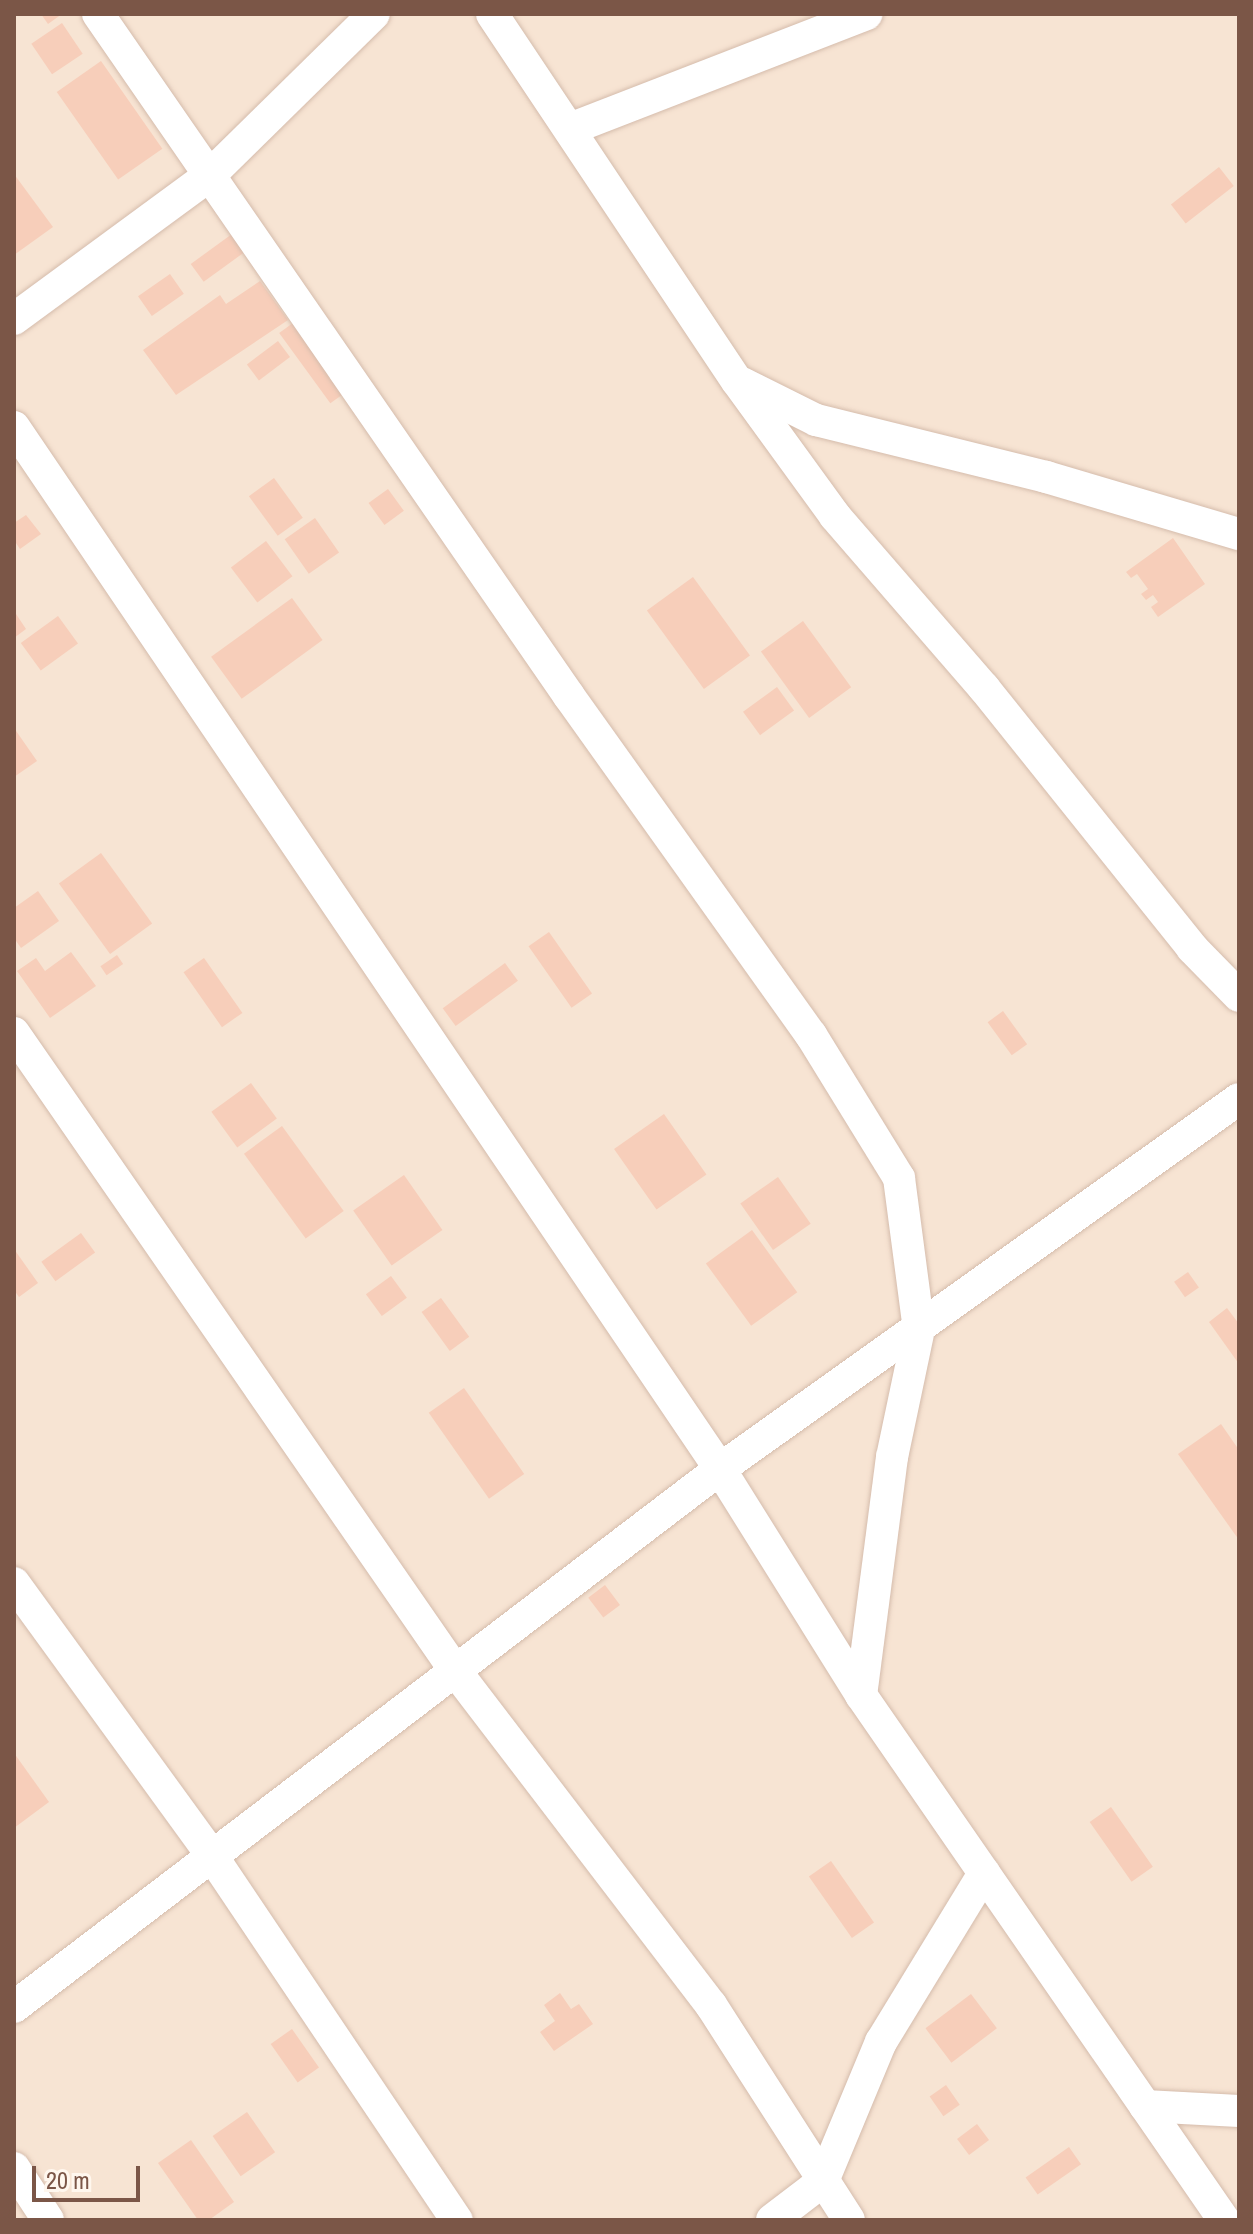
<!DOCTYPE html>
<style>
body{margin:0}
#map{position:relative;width:1253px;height:2234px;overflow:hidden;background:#fff3e5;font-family:"Archivo Narrow",sans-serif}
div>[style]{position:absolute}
.residential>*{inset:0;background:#f7e4d3;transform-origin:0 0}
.building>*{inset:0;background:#f7ceba;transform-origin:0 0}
.roads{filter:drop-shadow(0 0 2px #d5bcac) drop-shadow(0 0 2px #d5bcac)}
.minor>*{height:32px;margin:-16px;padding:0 16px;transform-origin:16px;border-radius:16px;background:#fff}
span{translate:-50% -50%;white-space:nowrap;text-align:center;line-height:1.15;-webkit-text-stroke:6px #fff7ee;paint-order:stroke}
.frame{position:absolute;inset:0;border:16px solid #7b5647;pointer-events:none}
.scale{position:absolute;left:32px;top:2166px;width:108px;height:36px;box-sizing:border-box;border:4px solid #7b5647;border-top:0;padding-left:10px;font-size:24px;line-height:28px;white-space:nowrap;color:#7b5647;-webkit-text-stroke:6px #fff7ee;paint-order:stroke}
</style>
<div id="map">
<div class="residential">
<div style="left:14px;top:14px;width:1225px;height:2206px"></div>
</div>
<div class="building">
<div style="clip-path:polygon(41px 14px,62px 14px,48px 24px)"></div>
<div style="left:62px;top:23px;width:37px;height:37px;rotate:56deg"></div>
<div style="left:101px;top:61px;width:107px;height:54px;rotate:55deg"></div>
<div style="left:1219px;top:167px;width:24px;height:61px;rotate:52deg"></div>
<div style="clip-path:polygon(14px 174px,53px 227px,14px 255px)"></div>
<div style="left:232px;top:234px;width:22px;height:51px;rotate:54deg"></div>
<div style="left:170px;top:274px;width:24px;height:39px;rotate:55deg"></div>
<div style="clip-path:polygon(260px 281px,288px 320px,176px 395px,143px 350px,220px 295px,226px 304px)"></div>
<div style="left:297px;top:320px;width:87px;height:22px;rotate:54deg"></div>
<div style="left:278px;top:341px;width:20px;height:39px;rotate:53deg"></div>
<div style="left:274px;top:478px;width:49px;height:31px;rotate:54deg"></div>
<div style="left:388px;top:489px;width:27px;height:24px;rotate:54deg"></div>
<div style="clip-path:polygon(26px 515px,41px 534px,20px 549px,14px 540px,14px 523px)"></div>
<div style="left:315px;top:518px;width:42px;height:37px;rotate:55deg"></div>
<div style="clip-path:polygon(1173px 538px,1205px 584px,1158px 617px,1151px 607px,1158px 602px,1153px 595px,1146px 600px,1141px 594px,1148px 589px,1137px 574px,1131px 578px,1126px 572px)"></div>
<div style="left:266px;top:541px;width:44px;height:44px;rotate:53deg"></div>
<div style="left:693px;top:577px;width:97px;height:57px;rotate:54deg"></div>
<div style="left:292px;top:598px;width:52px;height:100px;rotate:54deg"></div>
<div style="clip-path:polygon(14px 611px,26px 629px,14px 638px)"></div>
<div style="left:58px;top:616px;width:34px;height:46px;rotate:54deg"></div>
<div style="left:803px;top:621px;width:82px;height:52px;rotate:54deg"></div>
<div style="left:777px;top:687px;width:29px;height:42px;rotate:54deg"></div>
<div style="clip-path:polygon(14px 728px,37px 761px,14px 777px)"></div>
<div style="left:101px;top:853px;width:87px;height:52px;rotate:54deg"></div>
<div style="clip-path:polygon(38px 891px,59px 921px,21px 948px,14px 938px,14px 908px)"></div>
<div style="left:549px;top:932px;width:75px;height:25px;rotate:55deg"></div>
<div style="clip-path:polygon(71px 952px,96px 986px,50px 1018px,17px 971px,36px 958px,45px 971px)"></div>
<div style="left:117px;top:955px;width:11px;height:20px;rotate:56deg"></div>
<div style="left:204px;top:958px;width:67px;height:25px;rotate:55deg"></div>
<div style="left:505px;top:963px;width:22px;height:77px;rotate:54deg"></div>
<div style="left:1003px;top:1011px;width:41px;height:19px;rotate:54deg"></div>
<div style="left:251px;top:1083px;width:44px;height:49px;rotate:54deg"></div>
<div style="left:664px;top:1114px;width:74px;height:61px;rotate:55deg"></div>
<div style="left:282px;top:1126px;width:105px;height:47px;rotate:54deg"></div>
<div style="left:404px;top:1175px;width:67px;height:62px;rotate:55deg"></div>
<div style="left:778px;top:1177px;width:57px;height:46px;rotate:55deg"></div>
<div style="left:752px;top:1230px;width:77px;height:57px;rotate:54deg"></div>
<div style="left:81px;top:1233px;width:24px;height:49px;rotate:54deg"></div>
<div style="clip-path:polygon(14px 1249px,38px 1283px,19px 1297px,14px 1290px)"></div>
<div style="left:1188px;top:1272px;width:19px;height:17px;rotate:55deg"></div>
<div style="left:391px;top:1276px;width:27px;height:31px;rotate:54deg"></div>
<div style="left:441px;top:1298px;width:48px;height:24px;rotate:54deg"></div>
<div style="clip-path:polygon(1227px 1308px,1239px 1324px,1239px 1364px,1209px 1322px)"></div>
<div style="left:464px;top:1388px;width:105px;height:43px;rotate:55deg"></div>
<div style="clip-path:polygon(1221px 1424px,1239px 1450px,1239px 1540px,1178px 1454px)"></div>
<div style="left:605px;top:1585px;width:25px;height:21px;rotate:53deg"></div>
<div style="clip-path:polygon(14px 1753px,49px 1802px,14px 1828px)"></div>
<div style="left:1111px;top:1807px;width:73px;height:26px;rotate:55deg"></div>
<div style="left:831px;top:1861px;width:75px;height:27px;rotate:55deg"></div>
<div style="clip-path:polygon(560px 1993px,571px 2009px,579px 2004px,593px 2024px,554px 2051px,540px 2032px,555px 2021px,544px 2005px)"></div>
<div style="left:971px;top:1994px;width:43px;height:57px;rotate:53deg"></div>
<div style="left:292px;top:2029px;width:47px;height:26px;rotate:55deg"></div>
<div style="left:946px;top:2085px;width:24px;height:20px;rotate:55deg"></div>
<div style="left:247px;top:2112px;width:49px;height:42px;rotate:55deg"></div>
<div style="left:977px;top:2124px;width:20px;height:25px;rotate:53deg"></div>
<div style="clip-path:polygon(191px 2140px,234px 2202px,209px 2220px,198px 2220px,158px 2163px)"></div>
<div style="left:1069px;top:2147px;width:21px;height:53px;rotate:55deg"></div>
</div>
<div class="roads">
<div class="minor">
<div style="left:98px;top:14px;width:829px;rotate:55.37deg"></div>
<div style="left:569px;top:696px;width:417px;rotate:54.5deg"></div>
<div style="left:811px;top:1035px;width:168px;rotate:58.4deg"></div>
<div style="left:899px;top:1178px;width:152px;rotate:82.5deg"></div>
<div style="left:919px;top:1329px;width:131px;rotate:101.9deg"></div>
<div style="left:892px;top:1457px;width:240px;rotate:97.4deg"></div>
<div style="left:492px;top:14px;width:441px;rotate:56.3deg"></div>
<div style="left:737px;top:381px;width:167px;rotate:54deg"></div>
<div style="left:835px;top:516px;width:228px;rotate:49.1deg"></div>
<div style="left:984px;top:688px;width:333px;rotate:51.3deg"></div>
<div style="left:1192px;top:948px;width:67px;rotate:45.6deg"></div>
<div style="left:570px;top:129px;width:318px;rotate:-21.2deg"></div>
<div style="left:14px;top:319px;width:242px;rotate:-36.3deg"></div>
<div style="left:209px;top:176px;width:231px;rotate:-44.5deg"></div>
<div style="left:742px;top:383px;width:83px;rotate:26.6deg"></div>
<div style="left:816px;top:420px;width:237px;rotate:13.9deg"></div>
<div style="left:1046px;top:477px;width:201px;rotate:16.5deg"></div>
<div style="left:14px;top:427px;width:1259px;rotate:55.88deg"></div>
<div style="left:720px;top:1469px;width:266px;rotate:58deg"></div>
<div style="left:861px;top:1695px;width:638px;rotate:55.34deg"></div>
<div style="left:14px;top:1033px;width:773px;rotate:55.32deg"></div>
<div style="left:454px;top:1669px;width:423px;rotate:52.6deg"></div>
<div style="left:711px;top:2005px;width:255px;rotate:57.3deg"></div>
<div style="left:14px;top:1583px;width:337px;rotate:54deg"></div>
<div style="left:212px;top:1856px;width:439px;rotate:56.1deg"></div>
<div style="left:14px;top:2007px;width:888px;rotate:-37.31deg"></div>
<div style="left:720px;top:1469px;width:637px;rotate:-35.49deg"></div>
<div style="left:1145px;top:2106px;width:94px;rotate:3deg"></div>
<div style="left:14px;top:2168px;width:62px;rotate:56.8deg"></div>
<div style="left:772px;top:2220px;width:64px;rotate:-37.4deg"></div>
<div style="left:823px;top:2181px;width:151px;rotate:-67.4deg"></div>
<div style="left:881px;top:2042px;width:198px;rotate:-58.6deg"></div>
</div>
</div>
<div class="frame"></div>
<div class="scale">20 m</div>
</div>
